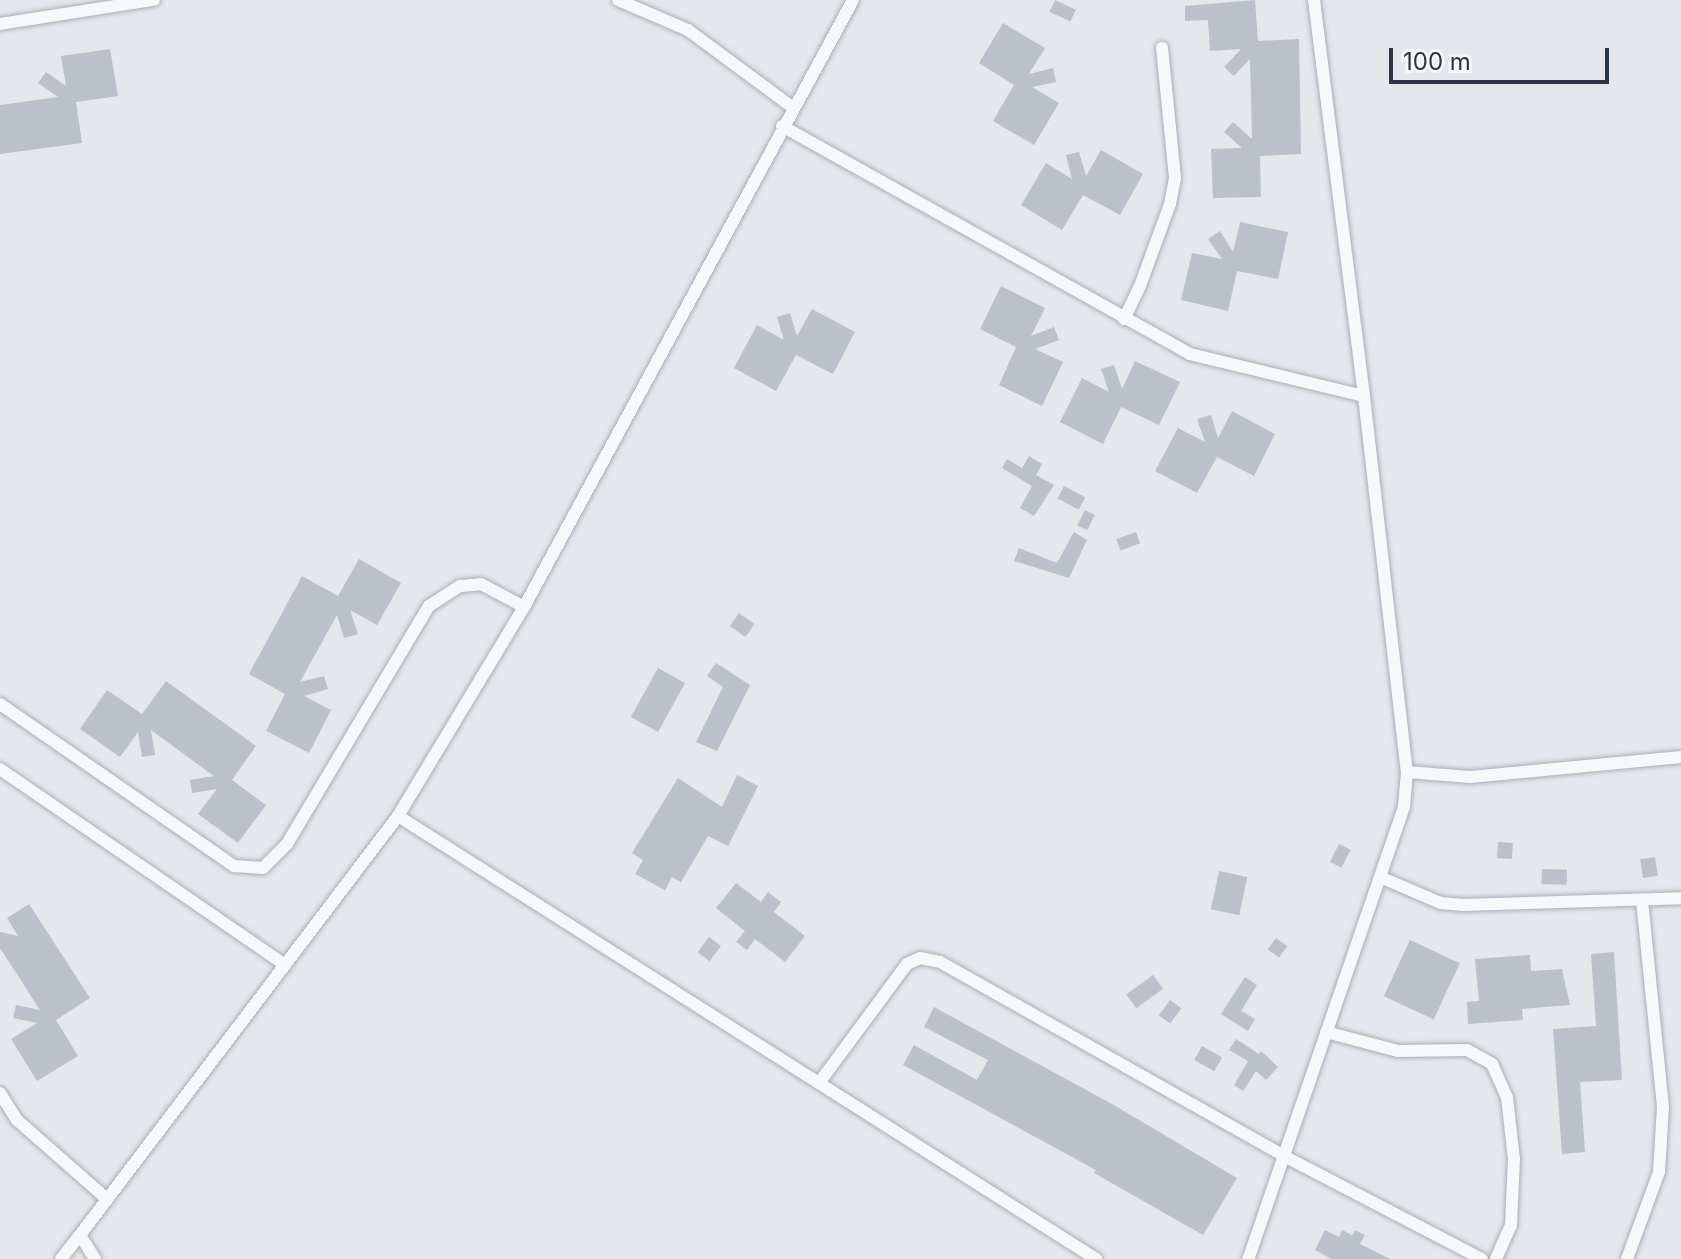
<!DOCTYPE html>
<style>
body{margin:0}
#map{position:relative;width:1681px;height:1259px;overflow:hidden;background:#e4e7ec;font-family:Inter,sans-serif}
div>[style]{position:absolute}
.building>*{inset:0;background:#bbc0ca;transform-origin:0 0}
.roads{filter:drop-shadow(0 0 2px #a9aeb7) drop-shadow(0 0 2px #a9aeb7)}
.street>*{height:12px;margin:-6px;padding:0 6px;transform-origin:6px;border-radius:6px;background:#f7f8fa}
span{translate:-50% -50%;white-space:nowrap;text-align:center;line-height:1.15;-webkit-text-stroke:6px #f4f6f9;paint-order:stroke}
.scale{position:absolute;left:1389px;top:48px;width:220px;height:36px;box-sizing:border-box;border:4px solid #2b3445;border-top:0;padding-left:10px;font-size:24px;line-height:28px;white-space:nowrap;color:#2b3445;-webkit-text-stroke:6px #f4f6f9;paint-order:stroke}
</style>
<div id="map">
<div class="building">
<div style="left:1055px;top:0;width:23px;height:13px;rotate:25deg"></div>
<div style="clip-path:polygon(1255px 0,1258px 41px,1299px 39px,1301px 154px,1260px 156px,1261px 197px,1213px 198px,1211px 149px,1242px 148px,1224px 132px,1233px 122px,1252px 139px,1250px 59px,1234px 76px,1224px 67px,1241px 49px,1210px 51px,1208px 20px,1185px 21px,1185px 6px)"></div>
<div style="clip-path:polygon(1003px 23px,1045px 48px,1029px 74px,1053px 68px,1056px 82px,1032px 87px,1059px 103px,1034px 145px,993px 121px,1014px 85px,979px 63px)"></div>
<div style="clip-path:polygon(110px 49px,118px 96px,76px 102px,82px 143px,0 154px,0 105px,58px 97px,38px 83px,46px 72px,66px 86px,61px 56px)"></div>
<div style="clip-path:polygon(1101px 150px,1143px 174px,1120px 215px,1083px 195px,1062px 230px,1021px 205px,1046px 163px,1072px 179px,1066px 155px,1079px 152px,1086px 176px)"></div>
<div style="clip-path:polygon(1240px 222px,1288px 232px,1278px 279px,1237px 271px,1228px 311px,1181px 300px,1192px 253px,1222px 259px,1208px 239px,1220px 231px,1233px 252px)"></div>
<div style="clip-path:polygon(1001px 286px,1045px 308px,1031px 336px,1054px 327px,1059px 340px,1035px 349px,1063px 362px,1042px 406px,999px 385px,1016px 347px,980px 329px)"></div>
<div style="clip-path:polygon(812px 309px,855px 332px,833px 374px,796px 355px,776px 391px,734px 368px,757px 325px,784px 340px,777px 317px,790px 313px,797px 336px)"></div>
<div style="clip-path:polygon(1135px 361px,1180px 382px,1159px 425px,1121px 407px,1103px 444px,1060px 422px,1082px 378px,1109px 392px,1101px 369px,1114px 365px,1122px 389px)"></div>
<div style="clip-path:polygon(1232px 411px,1275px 434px,1254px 476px,1217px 457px,1197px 493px,1155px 471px,1178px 428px,1205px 442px,1197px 419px,1211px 415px,1218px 438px)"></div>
<div style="clip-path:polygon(1029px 456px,1042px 464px,1036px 475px,1054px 485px,1034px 516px,1020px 508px,1032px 486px,1002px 468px,1007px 459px,1022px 468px)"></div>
<div style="left:1064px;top:486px;width:24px;height:14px;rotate:28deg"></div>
<div style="left:1085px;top:510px;width:11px;height:17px;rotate:27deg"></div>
<div style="clip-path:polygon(1074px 532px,1087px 540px,1069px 578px,1014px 561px,1019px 548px,1057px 563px)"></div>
<div style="left:1136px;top:532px;width:12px;height:21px;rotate:70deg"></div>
<div style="clip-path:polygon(359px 559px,401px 583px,377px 625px,350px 610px,358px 634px,344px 638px,337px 615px,300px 682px,324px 676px,328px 689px,304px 696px,331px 710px,309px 753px,266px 731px,285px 694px,249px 674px,302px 576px,338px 596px)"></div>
<div style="left:739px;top:613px;width:19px;height:16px;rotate:35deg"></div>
<div style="clip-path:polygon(716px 663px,750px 685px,717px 751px,696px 742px,723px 687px,707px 676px)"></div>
<div style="left:658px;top:668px;width:31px;height:56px;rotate:29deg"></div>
<div style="clip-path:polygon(166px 681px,256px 746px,232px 780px,266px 805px,238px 843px,198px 814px,217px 789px,192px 793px,190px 780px,214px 776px,189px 758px,151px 730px,155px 755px,142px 757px,138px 732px,120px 757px,80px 729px,107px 690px,142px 714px)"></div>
<div style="clip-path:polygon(737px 775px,758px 786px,728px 846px,708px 836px,681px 882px,672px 877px,665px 890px,635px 874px,643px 860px,632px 853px,678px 778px,722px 807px)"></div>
<div style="left:1498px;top:842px;width:15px;height:16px;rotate:4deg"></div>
<div style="left:1339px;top:844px;width:13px;height:20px;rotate:27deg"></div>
<div style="left:1655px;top:857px;width:19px;height:15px;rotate:81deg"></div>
<div style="left:1542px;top:869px;width:25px;height:15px;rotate:2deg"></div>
<div style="left:1219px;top:871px;width:29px;height:39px;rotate:12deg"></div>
<div style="clip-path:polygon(736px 883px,761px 902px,768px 892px,781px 902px,774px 912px,805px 936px,785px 962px,755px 939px,747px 950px,736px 942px,745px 931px,716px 908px)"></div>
<div style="clip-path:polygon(29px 904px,90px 998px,56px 1020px,78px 1056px,37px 1081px,11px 1039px,37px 1023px,13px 1018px,16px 1005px,40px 1010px,0 948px,0 932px,18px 936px,7px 918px)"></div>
<div style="left:709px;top:937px;width:15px;height:19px;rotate:37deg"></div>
<div style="left:1276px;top:938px;width:14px;height:14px;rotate:36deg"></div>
<div style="left:1410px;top:940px;width:55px;height:62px;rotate:25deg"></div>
<div style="clip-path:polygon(1614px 952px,1622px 1080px,1580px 1082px,1585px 1152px,1562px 1154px,1553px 1029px,1596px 1026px,1591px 954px)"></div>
<div style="clip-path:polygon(1530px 955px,1531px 971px,1562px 969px,1570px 1005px,1522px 1009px,1523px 1020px,1468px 1024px,1467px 1002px,1479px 1001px,1475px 959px)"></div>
<div style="left:1153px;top:975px;width:17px;height:33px;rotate:54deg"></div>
<div style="clip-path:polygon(1245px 977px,1257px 985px,1241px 1011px,1255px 1019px,1248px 1031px,1221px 1014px)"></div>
<div style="left:1170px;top:1000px;width:14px;height:19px;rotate:36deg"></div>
<div style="clip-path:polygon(934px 1007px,1112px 1104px,1237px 1178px,1203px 1235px,1094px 1173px,1096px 1170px,903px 1065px,914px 1045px,977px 1080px,988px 1060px,924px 1027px)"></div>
<div style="clip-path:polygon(1236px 1039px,1259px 1054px,1261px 1051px,1278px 1067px,1266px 1080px,1256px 1071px,1243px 1091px,1234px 1085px,1248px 1061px,1229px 1050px)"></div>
<div style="left:1202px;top:1046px;width:23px;height:16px;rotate:29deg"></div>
<div style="clip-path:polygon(1325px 1230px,1339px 1237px,1342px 1230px,1352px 1235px,1355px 1230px,1365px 1235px,1360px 1244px,1390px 1259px,1331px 1259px,1315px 1250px)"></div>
</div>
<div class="roads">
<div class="street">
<div style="left:618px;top:0;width:76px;rotate:23.2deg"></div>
<div style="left:688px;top:30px;width:129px;rotate:36.5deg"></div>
<div style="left:1314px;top:0;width:399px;rotate:82.8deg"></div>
<div style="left:0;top:24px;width:156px;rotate:-8.9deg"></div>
<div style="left:782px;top:126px;width:467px;rotate:29.2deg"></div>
<div style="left:1190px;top:354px;width:179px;rotate:13.6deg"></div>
<div style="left:1364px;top:396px;width:378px;rotate:83.5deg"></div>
<div style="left:1407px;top:772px;width:35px;rotate:95deg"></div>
<div style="left:1404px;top:807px;width:478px;rotate:109deg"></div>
<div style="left:1124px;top:319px;width:37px;rotate:-64deg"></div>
<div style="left:1140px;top:286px;width:87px;rotate:-69.9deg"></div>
<div style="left:1170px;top:204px;width:26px;rotate:-79deg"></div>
<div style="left:1175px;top:178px;width:131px;rotate:-95.7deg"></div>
<div style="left:0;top:704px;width:285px;rotate:34.7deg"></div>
<div style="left:234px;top:866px;width:29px;rotate:4deg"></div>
<div style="left:263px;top:868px;width:34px;rotate:-45deg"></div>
<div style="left:287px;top:844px;width:277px;rotate:-59.2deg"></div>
<div style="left:429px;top:606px;width:37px;rotate:-33deg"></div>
<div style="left:460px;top:586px;width:21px;rotate:-5deg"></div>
<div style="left:481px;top:584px;width:49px;rotate:28.1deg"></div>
<div style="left:0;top:769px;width:346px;rotate:34.5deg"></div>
<div style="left:1407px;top:772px;width:63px;rotate:4.5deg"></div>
<div style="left:1470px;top:777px;width:212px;rotate:-5.4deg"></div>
<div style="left:398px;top:816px;width:827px;rotate:32.4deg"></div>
<div style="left:1380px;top:877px;width:66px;rotate:23.1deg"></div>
<div style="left:1441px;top:903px;width:22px;rotate:5deg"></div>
<div style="left:1463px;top:905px;width:218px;rotate:-1.8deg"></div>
<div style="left:1326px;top:1032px;width:74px;rotate:14.8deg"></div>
<div style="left:1398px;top:1051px;width:69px;rotate:-0.8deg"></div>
<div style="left:1467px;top:1050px;width:29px;rotate:29deg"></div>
<div style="left:1492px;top:1064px;width:36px;rotate:66deg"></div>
<div style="left:1507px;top:1097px;width:62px;rotate:83.6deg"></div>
<div style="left:1514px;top:1159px;width:66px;rotate:92.6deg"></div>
<div style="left:1511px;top:1225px;width:37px;rotate:114deg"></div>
<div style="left:819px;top:1083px;width:148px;rotate:-53.5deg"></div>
<div style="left:907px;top:964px;width:14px;rotate:-25deg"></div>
<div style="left:920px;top:958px;width:20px;rotate:11deg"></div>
<div style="left:940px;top:962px;width:395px;rotate:29.4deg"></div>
<div style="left:1284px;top:1156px;width:223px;rotate:27.5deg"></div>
<div style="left:0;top:1093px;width:32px;rotate:58deg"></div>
<div style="left:17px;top:1120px;width:120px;rotate:41.3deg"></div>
<div style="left:80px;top:1235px;width:526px;rotate:-52.8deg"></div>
<div style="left:398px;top:816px;width:244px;rotate:-58.9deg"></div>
<div style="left:524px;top:607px;width:690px;rotate:-61.54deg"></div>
<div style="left:61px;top:1259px;width:31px;rotate:-52deg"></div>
<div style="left:80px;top:1235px;width:28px;rotate:58deg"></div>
<div style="left:1627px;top:1259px;width:93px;rotate:-69.8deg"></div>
<div style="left:1659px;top:1172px;width:65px;rotate:-86.5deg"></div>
<div style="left:1663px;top:1107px;width:207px;rotate:-95.8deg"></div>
</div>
</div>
<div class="scale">100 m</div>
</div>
